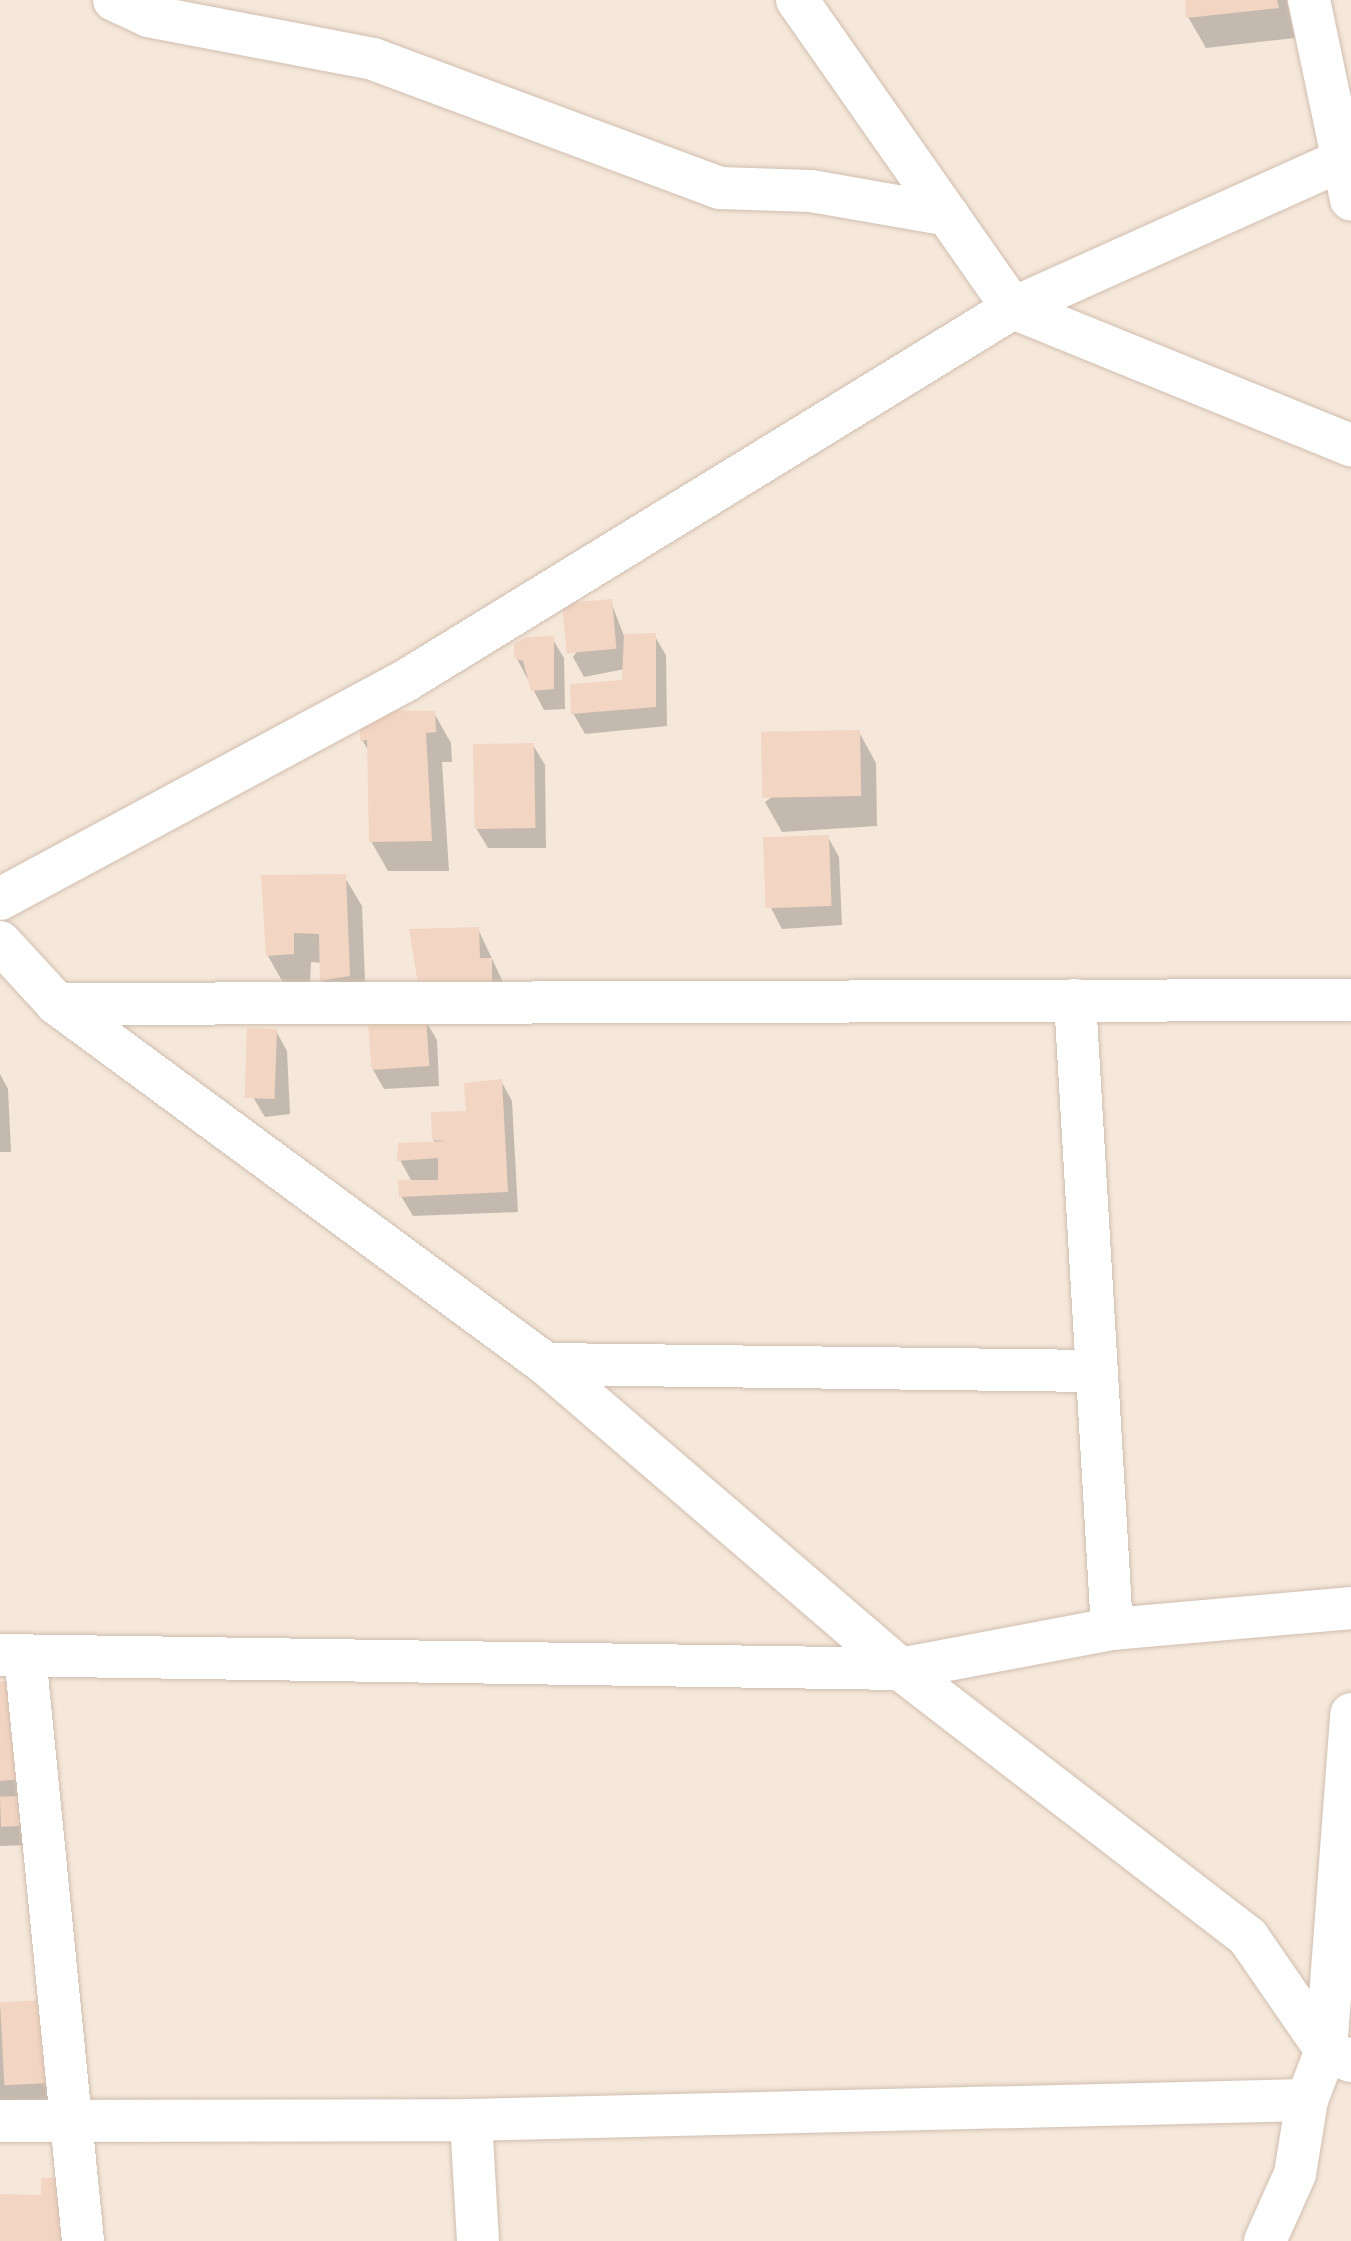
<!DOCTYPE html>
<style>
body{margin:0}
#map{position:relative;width:1351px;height:2241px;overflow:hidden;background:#fdf6ec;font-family:Arial,sans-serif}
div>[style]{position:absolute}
.residential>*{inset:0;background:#f5e8da;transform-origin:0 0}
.shadow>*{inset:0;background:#0003}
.building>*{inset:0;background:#f3d5c3;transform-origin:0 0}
.roads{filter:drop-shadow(0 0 2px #d1beb0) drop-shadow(0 0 2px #d1beb0)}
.minor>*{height:42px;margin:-21px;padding:0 21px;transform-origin:21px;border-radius:21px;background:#fff}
span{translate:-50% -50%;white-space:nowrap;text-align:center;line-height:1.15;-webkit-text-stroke:7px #fffaf3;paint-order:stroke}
</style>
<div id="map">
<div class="residential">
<div style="left:0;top:0;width:1351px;height:2241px"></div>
</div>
<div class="shadow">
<div style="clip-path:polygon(1187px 0,1287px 0,1295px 38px,1206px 48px,1188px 17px)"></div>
<div style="clip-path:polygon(611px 602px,624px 636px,654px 635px,666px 655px,667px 726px,585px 734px,573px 713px,624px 682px,625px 669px,584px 677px,573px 657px)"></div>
<div style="clip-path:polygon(552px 638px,564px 658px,565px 709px,544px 710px,516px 657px)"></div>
<div style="clip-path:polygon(434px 713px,451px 743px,452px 762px,442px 762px,449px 871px,388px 871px,371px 841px,370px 753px,362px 740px)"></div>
<div style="clip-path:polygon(859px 732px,876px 763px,877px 826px,782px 832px,765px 802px)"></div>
<div style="clip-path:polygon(533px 745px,545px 765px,546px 848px,488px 848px,476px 828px)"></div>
<div style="clip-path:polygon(828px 837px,839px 857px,842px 925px,782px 929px,771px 908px)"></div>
<div style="clip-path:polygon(344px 876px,362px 906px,366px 1006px,340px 1010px,322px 980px,322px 963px,311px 962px,310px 984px,285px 986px,268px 956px)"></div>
<div style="clip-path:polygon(478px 929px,502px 980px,502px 1012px,434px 1016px)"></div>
<div style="clip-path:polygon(425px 1020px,437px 1040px,439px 1086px,384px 1089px,372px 1068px)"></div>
<div style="clip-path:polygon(276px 1031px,287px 1051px,290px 1114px,265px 1117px,253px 1097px)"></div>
<div style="clip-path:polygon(0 1074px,8px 1089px,11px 1152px,0 1152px)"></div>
<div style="clip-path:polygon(501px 1081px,512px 1101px,518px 1212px,413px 1216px,401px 1196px,412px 1182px,400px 1160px,434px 1144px,433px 1114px,468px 1113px)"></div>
<div style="clip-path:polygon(0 1684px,30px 1845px,0 1846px)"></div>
<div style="clip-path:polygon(0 2006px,66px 2112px,0 2119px)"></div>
</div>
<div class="building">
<div style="clip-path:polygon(1185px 0,1277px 0,1279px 8px,1186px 18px)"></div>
<div style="left:612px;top:599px;width:50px;height:50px;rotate:85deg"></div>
<div style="clip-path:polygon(656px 633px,656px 707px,571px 714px,570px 684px,622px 680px,624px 634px)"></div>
<div style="clip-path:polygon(554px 636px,554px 689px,531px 691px,523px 661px,514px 658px,514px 644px,526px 637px)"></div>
<div style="clip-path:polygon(360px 710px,435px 711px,436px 732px,426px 733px,432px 841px,369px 842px,367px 740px,360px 741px)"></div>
<div style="left:860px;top:730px;width:66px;height:99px;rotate:89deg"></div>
<div style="left:534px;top:743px;width:85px;height:61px;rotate:89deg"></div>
<div style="left:829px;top:835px;width:71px;height:66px;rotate:88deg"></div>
<div style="clip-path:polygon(346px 874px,350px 976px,320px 981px,319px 934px,294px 933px,294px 954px,266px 956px,261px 875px)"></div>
<div style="clip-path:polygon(479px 927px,480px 958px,492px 958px,492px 993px,420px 996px,409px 929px)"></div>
<div style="left:426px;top:1018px;width:48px;height:58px;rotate:86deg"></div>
<div style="left:247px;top:1028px;width:30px;height:70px;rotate:2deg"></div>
<div style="clip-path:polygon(502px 1079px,508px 1192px,399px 1197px,398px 1180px,438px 1180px,438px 1158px,397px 1161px,398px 1143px,448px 1141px,432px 1140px,431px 1112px,466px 1111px,464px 1083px)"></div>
<div style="clip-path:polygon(15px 1681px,23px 1779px,0 1781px,0 1682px)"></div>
<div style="left:19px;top:1796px;width:30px;height:19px;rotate:88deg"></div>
<div style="left:45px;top:2000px;width:83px;height:45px;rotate:87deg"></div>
<div style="clip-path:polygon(73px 2177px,74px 2241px,0 2241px,0 2194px,41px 2195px,41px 2178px)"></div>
</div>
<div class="roads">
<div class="minor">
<div style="left:114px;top:0;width:38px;rotate:25deg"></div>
<div style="left:148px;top:16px;width:229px;rotate:10.8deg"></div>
<div style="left:373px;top:59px;width:370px;rotate:20.4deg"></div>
<div style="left:720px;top:188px;width:91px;rotate:1.9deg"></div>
<div style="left:811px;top:191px;width:139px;rotate:9.9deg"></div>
<div style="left:797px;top:0;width:376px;rotate:55deg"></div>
<div style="left:1013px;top:308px;width:365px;rotate:22.1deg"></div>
<div style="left:1309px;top:0;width:204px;rotate:78.1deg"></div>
<div style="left:0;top:899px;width:460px;rotate:-28.3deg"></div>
<div style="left:405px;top:681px;width:713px;rotate:-31.53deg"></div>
<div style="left:1013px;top:308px;width:371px;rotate:-24.2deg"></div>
<div style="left:0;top:942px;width:84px;rotate:47.4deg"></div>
<div style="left:57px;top:1004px;width:607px;rotate:36.36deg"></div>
<div style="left:546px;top:1364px;width:467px;rotate:40.7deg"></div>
<div style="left:900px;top:1669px;width:439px;rotate:37.6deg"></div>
<div style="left:1248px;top:1937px;width:137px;rotate:55.4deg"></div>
<div style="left:1326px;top:2050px;width:27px;rotate:24deg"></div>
<div style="left:1075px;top:1000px;width:630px;rotate:86.63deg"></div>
<div style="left:57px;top:1004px;width:1294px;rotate:-0.18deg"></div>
<div style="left:546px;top:1364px;width:551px;rotate:0.73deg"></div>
<div style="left:0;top:1655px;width:900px;rotate:0.89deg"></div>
<div style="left:900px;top:1669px;width:216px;rotate:-10.7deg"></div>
<div style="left:1112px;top:1629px;width:240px;rotate:-5deg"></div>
<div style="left:25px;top:1655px;width:589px;rotate:84.35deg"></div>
<div style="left:471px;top:2120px;width:121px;rotate:86.7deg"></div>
<div style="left:0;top:2121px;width:471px;rotate:-0.1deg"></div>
<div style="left:471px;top:2120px;width:836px;rotate:-1.37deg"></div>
<div style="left:1265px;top:2241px;width:73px;rotate:-65.9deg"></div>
<div style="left:1295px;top:2174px;width:75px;rotate:-80.8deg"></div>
<div style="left:1307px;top:2100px;width:53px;rotate:-69.2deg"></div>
<div style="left:1326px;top:2050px;width:337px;rotate:-85.7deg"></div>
</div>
</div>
</div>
